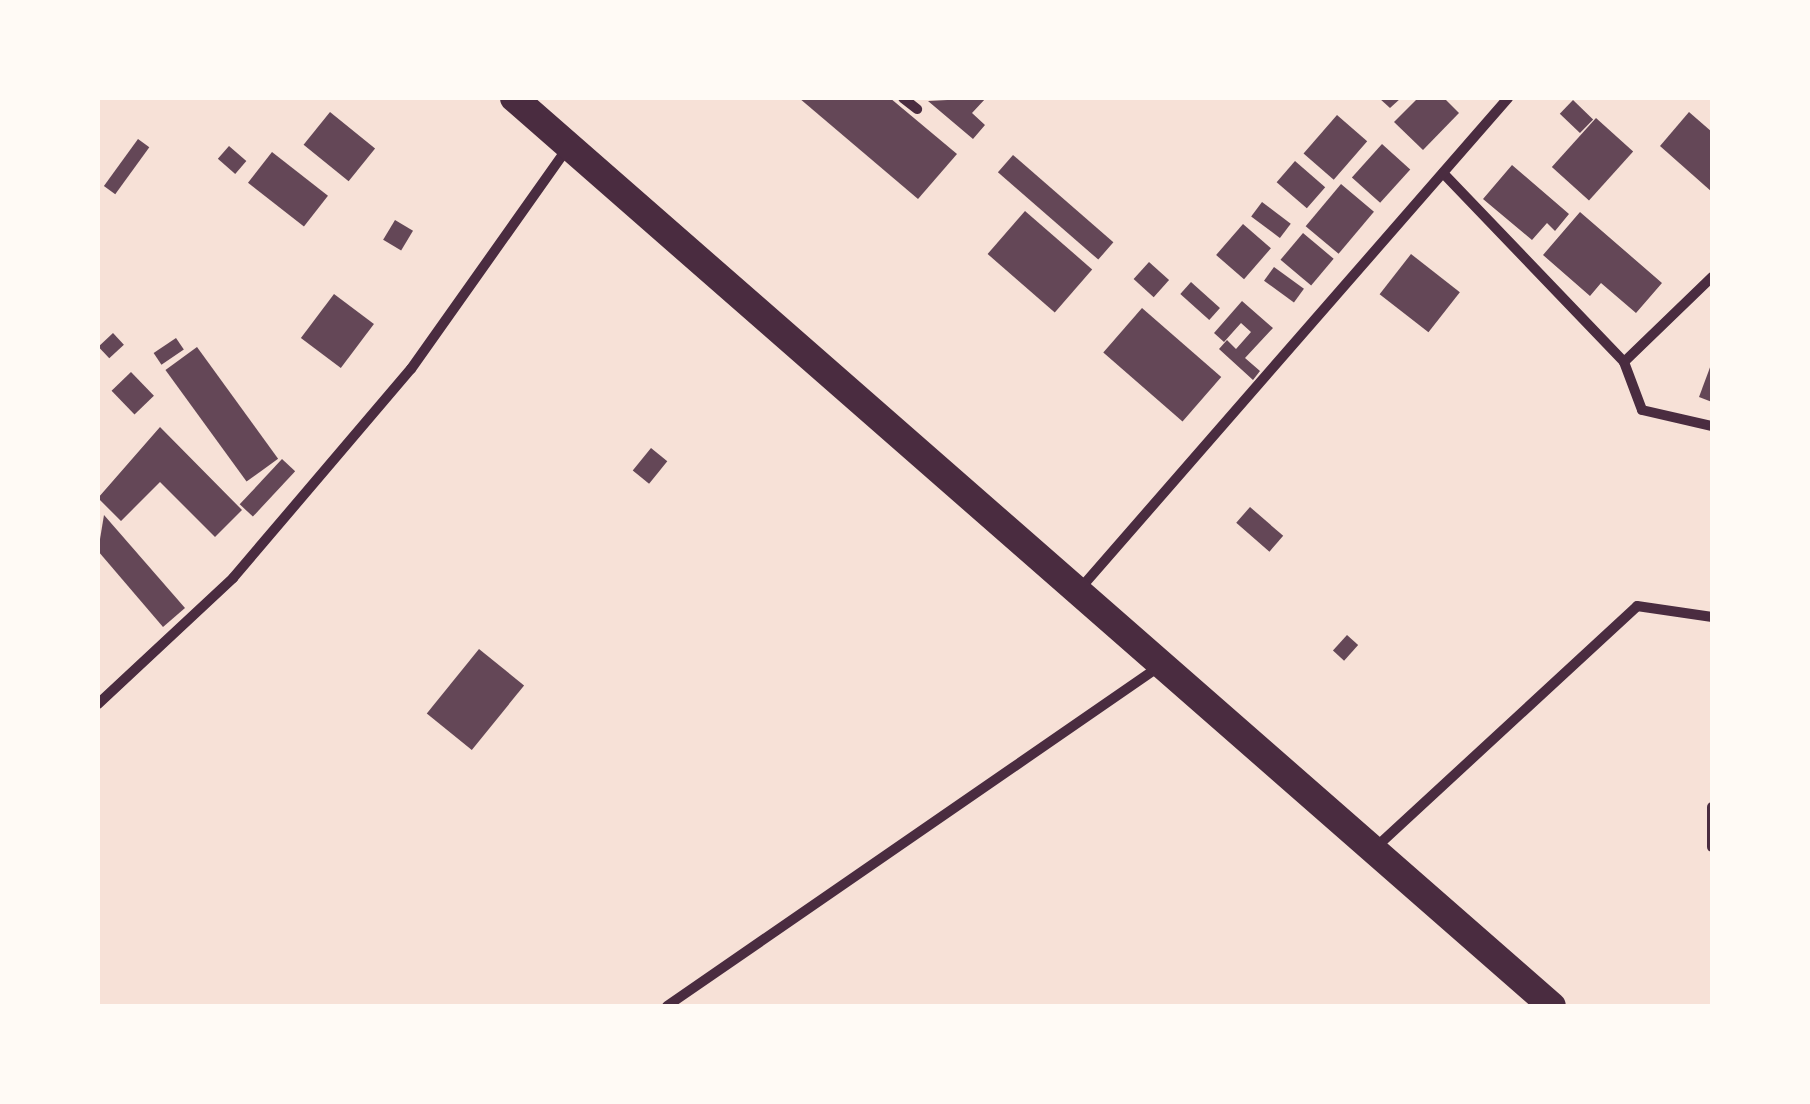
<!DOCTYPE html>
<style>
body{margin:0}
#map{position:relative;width:1810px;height:1104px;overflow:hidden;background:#f7e1d7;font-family:"Golos Text",sans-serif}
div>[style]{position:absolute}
.building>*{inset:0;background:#644757;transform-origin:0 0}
.minor>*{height:10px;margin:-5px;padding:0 5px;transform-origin:5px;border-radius:5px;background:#4a2c40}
.trunk>*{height:28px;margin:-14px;padding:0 14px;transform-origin:14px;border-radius:14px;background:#4a2c40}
span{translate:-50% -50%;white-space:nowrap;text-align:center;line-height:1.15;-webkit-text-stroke:9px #fffaf5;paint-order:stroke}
.frame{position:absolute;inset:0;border:100px solid #fffaf5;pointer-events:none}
</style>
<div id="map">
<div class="building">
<div style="clip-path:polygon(799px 98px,890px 98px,957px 154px,918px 199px)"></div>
<div style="clip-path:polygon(986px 98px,972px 113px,985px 125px,973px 139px,928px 101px)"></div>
<div style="clip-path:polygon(1379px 98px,1401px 98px,1390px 108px)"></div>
<div style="clip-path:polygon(1418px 98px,1444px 98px,1459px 113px,1423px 150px,1394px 122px)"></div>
<div style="left:1573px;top:100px;width:28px;height:19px;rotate:44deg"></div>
<div style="left:330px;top:112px;width:58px;height:42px;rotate:39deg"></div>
<div style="clip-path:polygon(1689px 112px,1712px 132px,1712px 192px,1660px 146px)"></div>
<div style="left:1337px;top:115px;width:40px;height:51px;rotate:41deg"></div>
<div style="left:1596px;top:118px;width:50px;height:66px;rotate:42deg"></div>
<div style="left:138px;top:139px;width:14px;height:58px;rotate:36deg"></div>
<div style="left:1382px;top:144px;width:38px;height:45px;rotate:42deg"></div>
<div style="left:229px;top:146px;width:23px;height:17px;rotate:41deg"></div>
<div style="left:272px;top:152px;width:71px;height:39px;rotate:38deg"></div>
<div style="left:1013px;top:155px;width:133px;height:23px;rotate:41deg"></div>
<div style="left:1295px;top:161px;width:40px;height:28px;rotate:41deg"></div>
<div style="clip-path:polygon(1512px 165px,1569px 214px,1555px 231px,1547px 223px,1532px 240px,1483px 199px)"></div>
<div style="left:1341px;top:184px;width:43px;height:55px;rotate:40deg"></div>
<div style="left:1262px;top:202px;width:36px;height:18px;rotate:37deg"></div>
<div style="left:1025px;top:211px;width:89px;height:57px;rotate:41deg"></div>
<div style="clip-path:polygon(1580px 212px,1662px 283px,1636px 313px,1601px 283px,1590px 296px,1543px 255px)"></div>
<div style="left:395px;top:220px;width:21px;height:23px;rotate:31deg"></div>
<div style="left:1243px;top:224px;width:37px;height:41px;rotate:41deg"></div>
<div style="left:1303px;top:233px;width:40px;height:35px;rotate:40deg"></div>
<div style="left:1411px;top:254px;width:62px;height:51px;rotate:38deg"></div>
<div style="left:1149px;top:262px;width:27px;height:23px;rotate:42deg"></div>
<div style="left:1274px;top:267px;width:37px;height:17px;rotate:36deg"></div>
<div style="left:1191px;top:282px;width:39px;height:16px;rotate:42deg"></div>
<div style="left:334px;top:294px;width:50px;height:55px;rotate:37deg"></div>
<div style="clip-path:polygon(1242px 301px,1273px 328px,1245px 358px,1260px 371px,1253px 380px,1219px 349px,1227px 340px,1236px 349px,1251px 332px,1241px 323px,1224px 342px,1214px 333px)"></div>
<div style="left:1142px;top:308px;width:105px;height:59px;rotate:41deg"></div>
<div style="left:113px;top:333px;width:16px;height:20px;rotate:47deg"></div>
<div style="left:176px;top:338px;width:14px;height:27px;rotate:56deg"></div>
<div style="left:197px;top:347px;width:138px;height:39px;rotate:54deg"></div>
<div style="clip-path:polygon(1712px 362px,1712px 402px,1699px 397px)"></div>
<div style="left:131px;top:372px;width:33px;height:27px;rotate:46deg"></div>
<div style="clip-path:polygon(160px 427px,242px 510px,215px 537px,160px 482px,121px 521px,98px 498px)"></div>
<div style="left:651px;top:448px;width:21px;height:29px;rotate:39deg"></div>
<div style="left:282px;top:459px;width:18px;height:62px;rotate:43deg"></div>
<div style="left:1250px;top:507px;width:44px;height:21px;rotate:41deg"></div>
<div style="clip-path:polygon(104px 515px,185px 608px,163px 627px,98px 551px)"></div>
<div style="left:1347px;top:635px;width:15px;height:21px;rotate:42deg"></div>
<div style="left:479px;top:649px;width:58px;height:83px;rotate:39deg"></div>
</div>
<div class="minor">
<div style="left:903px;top:98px;width:18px;rotate:38deg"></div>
<div style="left:1443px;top:173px;width:262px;rotate:46.2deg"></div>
<div style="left:1624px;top:362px;width:51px;rotate:69.4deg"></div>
<div style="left:1642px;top:410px;width:72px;rotate:12.9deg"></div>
<div style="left:1624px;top:362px;width:122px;rotate:-44deg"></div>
<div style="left:1079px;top:590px;width:653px;rotate:-48.91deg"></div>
<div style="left:98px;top:704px;width:185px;rotate:-43deg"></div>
<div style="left:233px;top:578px;width:275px;rotate:-49.6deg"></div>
<div style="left:411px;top:369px;width:273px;rotate:-54.7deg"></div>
<div style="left:1712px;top:807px;width:40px;rotate:90deg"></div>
<div style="left:1374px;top:849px;width:358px;rotate:-42.7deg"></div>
<div style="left:1637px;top:606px;width:76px;rotate:8.3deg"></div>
<div style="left:667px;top:1006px;width:599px;rotate:-34.59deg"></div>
</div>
<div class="trunk">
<div style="left:514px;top:98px;width:1379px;rotate:41.18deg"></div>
</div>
<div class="frame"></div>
</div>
